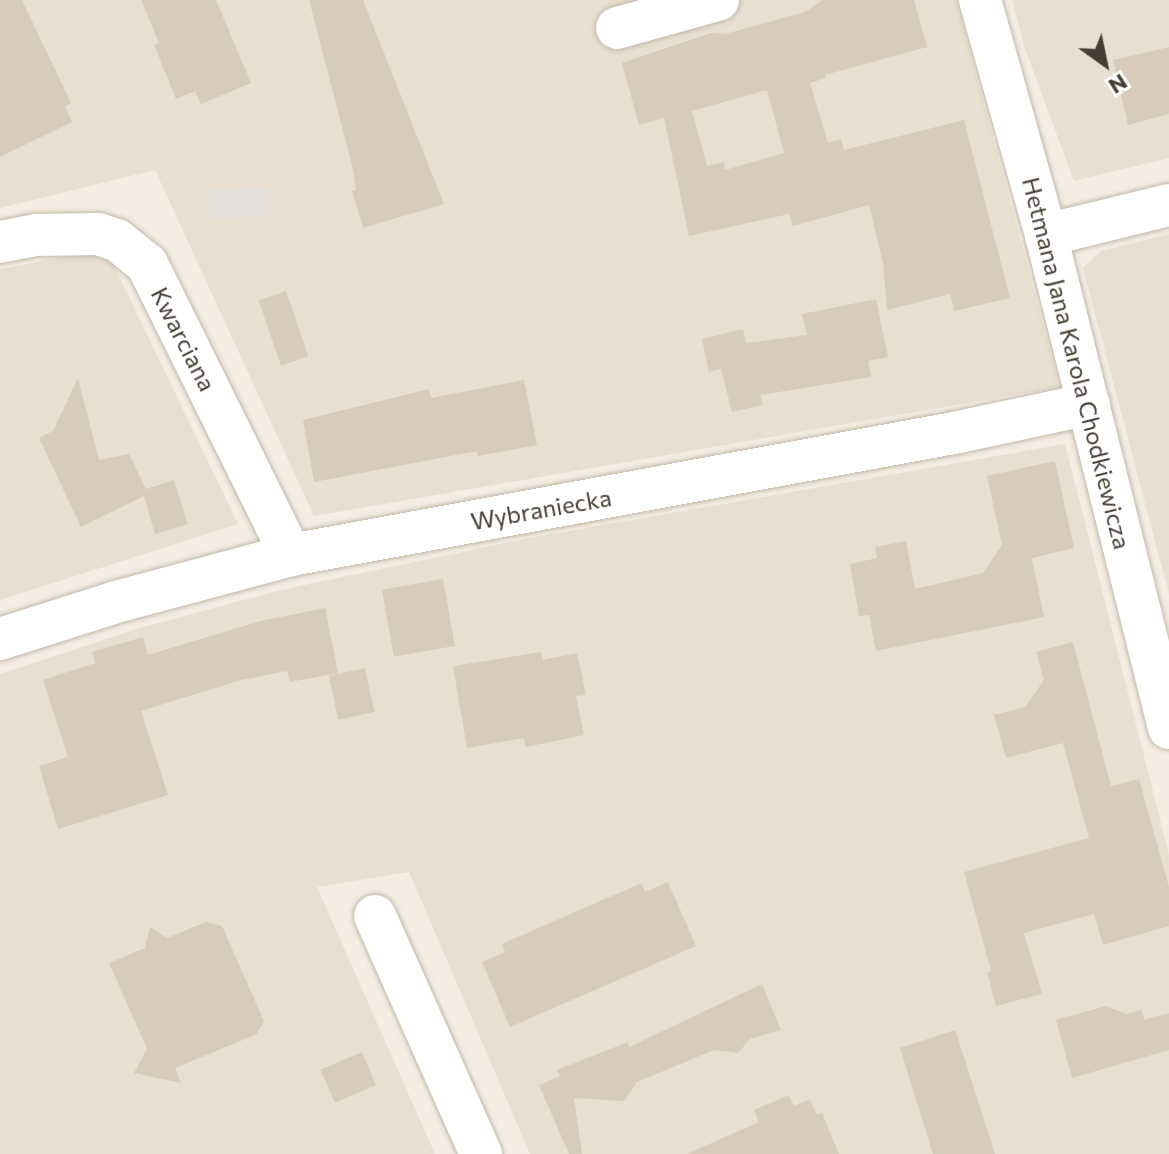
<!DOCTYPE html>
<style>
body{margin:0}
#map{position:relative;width:1169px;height:1154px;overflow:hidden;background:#f3ede2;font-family:Commissioner,sans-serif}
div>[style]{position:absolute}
.residential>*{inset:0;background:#e8dfd0}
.parking>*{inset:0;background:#e3e0dc;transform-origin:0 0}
.building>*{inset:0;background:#d9cbba;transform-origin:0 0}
.roads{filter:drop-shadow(0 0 2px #c2b8a7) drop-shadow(0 0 2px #c2b8a7)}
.street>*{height:42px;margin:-21px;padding:0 21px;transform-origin:21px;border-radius:21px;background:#fff}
span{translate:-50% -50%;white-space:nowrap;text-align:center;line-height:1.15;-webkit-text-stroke:7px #fff;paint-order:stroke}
.street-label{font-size:24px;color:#453d32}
.north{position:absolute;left:1065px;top:24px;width:80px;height:80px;-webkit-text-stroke:6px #fff;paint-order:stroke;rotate:147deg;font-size:22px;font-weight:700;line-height:32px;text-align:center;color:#453d32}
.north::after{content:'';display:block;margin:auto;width:28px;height:36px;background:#453d32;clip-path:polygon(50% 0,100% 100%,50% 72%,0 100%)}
</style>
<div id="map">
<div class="residential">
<div style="clip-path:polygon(0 0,956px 0,1060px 387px,314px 516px,155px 170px,0 208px)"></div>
<div style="clip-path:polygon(1012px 0,1169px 0,1169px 158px,1074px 181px,1024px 46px)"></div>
<div style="clip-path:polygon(1169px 234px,1169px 594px,1083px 268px,1101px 251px)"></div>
<div style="clip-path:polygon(106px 249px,238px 524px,0 600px,0 269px)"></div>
<div style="clip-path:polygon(1065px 444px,1169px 855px,1169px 1154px,530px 1154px,409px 872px,317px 887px,435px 1154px,0 1154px,0 674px,140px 628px,281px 590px,529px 538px)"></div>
</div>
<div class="parking">
<div style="left:266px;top:188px;width:28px;height:57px;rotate:88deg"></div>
</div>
<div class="building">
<div style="clip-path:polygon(0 0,22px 0,71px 103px,65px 106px,72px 122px,0 157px)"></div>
<div style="clip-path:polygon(141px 0,216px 0,251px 83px,201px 104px,195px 91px,176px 99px,154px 45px,159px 43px)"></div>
<div style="clip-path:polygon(309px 0,363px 0,444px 204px,363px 228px,352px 191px,356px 190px,353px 169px)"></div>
<div style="clip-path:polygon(evenodd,823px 0,914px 0,927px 47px,825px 75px,826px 78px,810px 83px,828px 143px,841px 139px,844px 150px,964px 120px,1010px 298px,954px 311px,950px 294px,887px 310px,883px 263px,869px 205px,793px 226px,789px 214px,689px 236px,664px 118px,639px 125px,622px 63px,711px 33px,725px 34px,805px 12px,823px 0,767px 90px,784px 153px,725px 170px,724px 162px,707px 166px,692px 111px,767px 90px)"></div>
<div style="clip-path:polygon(1169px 47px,1169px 114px,1128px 125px,1113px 60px)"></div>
<div style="left:286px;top:291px;width:69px;height:29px;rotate:71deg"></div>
<div style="clip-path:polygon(876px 299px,888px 357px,868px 361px,871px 377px,760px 395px,763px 405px,732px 412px,721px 369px,709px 372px,702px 339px,743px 329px,746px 343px,807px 335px,802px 314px)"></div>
<div style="clip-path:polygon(78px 378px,99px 460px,129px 454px,146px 489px,174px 480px,188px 524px,155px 534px,144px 496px,81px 527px,39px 438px,53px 431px)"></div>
<div style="clip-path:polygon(524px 380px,537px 445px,478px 456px,477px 451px,314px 482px,303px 420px,429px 389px,431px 398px)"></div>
<div style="clip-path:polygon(1055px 461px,1074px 548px,1032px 558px,1044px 617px,876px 651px,869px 615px,859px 616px,850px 564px,877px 558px,875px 547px,906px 541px,915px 589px,983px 573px,1002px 545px,987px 476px)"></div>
<div style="left:443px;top:579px;width:68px;height:62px;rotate:80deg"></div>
<div style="clip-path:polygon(325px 608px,338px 673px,290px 682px,287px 671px,241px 680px,141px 711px,168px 795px,58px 829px,39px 766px,68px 757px,43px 680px,95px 663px,92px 652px,143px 637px,148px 655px,260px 621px)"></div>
<div style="clip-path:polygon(1073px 642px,1111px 786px,1139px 779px,1169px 887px,1169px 926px,1103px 945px,1094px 914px,1024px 933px,1042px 994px,996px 1006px,987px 972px,991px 971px,964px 872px,1089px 838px,1063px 743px,1006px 758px,994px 715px,1025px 707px,1044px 680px,1036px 652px)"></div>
<div style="clip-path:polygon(541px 652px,543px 660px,577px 653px,586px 695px,576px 696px,584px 735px,526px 747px,524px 738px,467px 748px,453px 666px)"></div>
<div style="left:365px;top:668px;width:45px;height:37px;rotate:78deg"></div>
<div style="clip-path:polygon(668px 882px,696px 946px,510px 1027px,482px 962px,505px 952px,502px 944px,577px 911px,642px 883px,645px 892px)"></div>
<div style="clip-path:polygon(206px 922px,222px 926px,264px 1021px,257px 1034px,175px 1068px,181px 1083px,134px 1073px,147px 1049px,109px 963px,145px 948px,150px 927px,167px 938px)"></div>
<div style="clip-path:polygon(762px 984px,781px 1030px,750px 1039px,738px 1053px,714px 1050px,637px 1082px,624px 1101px,574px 1098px,582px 1154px,569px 1154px,539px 1085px,560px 1076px,557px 1070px,628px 1042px,629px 1047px)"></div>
<div style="clip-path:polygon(1106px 1006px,1126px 1014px,1142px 1010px,1144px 1020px,1169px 1013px,1169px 1050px,1072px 1078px,1056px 1020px)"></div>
<div style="clip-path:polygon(955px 1030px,972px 1082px,995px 1154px,933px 1154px,900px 1048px)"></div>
<div style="left:362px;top:1052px;width:36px;height:45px;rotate:67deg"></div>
<div style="clip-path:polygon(789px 1095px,794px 1106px,810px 1099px,817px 1115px,822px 1113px,839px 1154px,687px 1154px,759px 1122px,754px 1110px)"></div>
</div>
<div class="roads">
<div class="street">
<div style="left:980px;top:0;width:244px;rotate:74.3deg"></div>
<div style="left:1046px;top:235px;width:508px;rotate:75.99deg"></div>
<div style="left:617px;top:28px;width:105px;rotate:-15.5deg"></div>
<div style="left:1046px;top:235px;width:127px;rotate:-13.7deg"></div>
<div style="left:0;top:242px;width:37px;rotate:-11deg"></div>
<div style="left:36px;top:235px;width:62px;rotate:-0.9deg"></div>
<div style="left:98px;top:234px;width:20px;rotate:18deg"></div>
<div style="left:117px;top:240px;width:38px;rotate:39deg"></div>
<div style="left:147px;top:264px;width:325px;rotate:63.7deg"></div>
<div style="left:0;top:639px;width:122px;rotate:-17.7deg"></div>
<div style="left:116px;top:602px;width:181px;rotate:-15deg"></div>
<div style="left:291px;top:555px;width:674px;rotate:-10.43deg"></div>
<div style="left:954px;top:433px;width:138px;rotate:-12.1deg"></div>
<div style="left:375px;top:916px;width:261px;rotate:66deg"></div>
</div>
</div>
<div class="street-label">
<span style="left:184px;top:339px;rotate:63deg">Kwarciana</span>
<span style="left:1077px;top:363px;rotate:76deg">Hetmana Jana Karola Chodkiewicza</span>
<span style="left:541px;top:509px;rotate:-10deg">Wybraniecka</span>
</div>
<div class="north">N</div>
</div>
